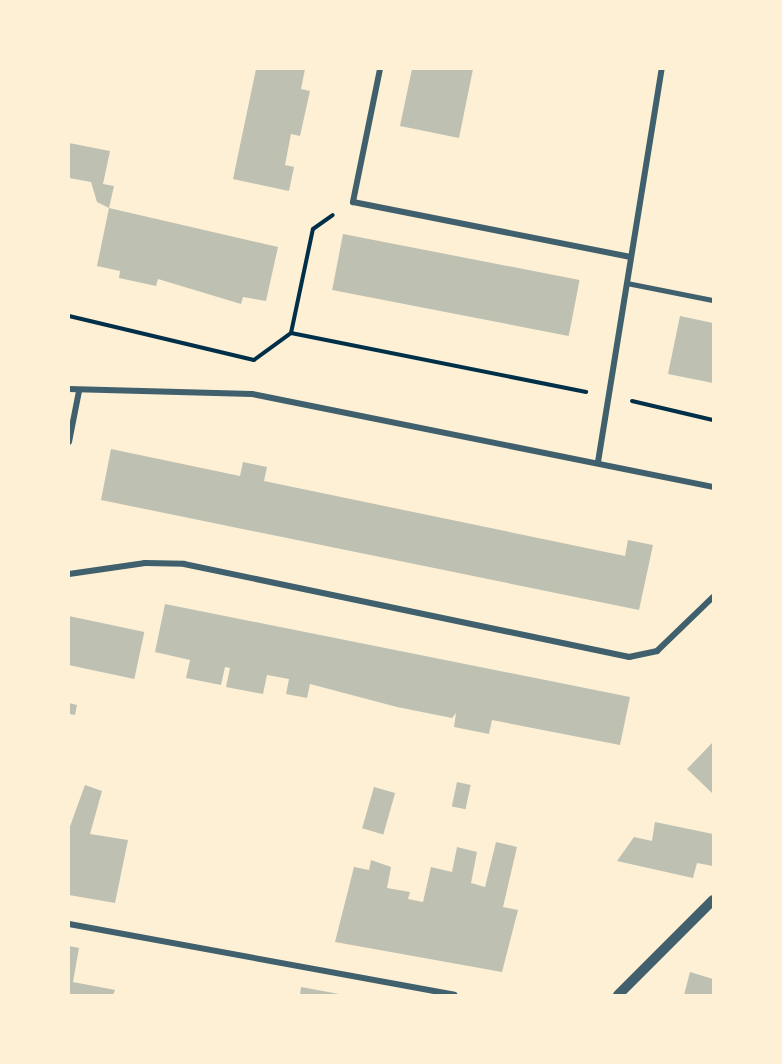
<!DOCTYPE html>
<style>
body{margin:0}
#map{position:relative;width:782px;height:1064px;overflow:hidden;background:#fdf0d5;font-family:Poppins,sans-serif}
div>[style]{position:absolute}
.building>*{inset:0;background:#bec0b2;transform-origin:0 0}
.path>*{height:4px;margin:-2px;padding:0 2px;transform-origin:2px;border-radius:2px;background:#003049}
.service>*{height:4.5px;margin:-2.25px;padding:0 2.25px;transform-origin:2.25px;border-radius:2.25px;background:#3f606c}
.minor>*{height:6px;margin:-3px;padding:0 3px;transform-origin:3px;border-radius:3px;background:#3f606c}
.tertiary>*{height:10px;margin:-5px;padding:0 5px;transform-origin:5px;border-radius:5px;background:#3f606c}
span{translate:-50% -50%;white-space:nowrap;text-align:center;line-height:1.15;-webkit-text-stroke:5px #fdf0d5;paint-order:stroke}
.frame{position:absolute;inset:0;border:70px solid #fdf0d5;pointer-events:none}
</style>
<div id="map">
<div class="building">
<div style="clip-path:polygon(256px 69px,305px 69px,301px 89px,310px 91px,300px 136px,291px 134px,285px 165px,294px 167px,289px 191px,233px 179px)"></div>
<div style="clip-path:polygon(412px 69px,473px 69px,459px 138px,400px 126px)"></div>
<div style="clip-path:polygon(69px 143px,110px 151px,103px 184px,114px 186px,109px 208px,278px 247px,266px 301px,243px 297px,241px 304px,158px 279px,156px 286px,119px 278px,120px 271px,97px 266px,109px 208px,97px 202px,91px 182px,69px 178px)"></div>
<div style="left:343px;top:234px;width:241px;height:57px;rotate:11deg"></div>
<div style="clip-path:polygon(680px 316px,713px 323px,713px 383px,668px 374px)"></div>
<div style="clip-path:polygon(111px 449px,240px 476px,243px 462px,267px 467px,264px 481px,625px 556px,628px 540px,653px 545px,639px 610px,101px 500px)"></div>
<div style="clip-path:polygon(165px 604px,630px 697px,620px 745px,492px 720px,489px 734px,454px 727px,456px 713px,452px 718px,397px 707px,310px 684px,307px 698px,286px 694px,289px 679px,267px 675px,263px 694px,226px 687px,230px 668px,225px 667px,221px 685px,186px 678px,190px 660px,155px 652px)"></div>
<div style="left:69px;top:616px;width:77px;height:48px;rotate:12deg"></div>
<div style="clip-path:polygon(69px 703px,77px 705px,75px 715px,69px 714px)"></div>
<div style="clip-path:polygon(713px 742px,713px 794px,687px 769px)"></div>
<div style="left:457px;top:782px;width:14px;height:25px;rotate:12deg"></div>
<div style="clip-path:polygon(85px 785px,102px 791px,90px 834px,128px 840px,115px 903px,69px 895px,69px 829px)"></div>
<div style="left:374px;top:787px;width:22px;height:43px;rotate:16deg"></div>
<div style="clip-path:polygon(655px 822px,713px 834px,713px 866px,697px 863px,693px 878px,617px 861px,634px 837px,652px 841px)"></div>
<div style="clip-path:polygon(496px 842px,517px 847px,503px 907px,518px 910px,502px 972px,335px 942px,354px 867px,369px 870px,371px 860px,391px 867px,387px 888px,410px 892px,408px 899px,423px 902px,431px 867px,452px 872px,457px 847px,477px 852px,471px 883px,485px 887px)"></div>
<div style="clip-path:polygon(69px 946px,79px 948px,73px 982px,115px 990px,113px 995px,69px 995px)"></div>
<div style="clip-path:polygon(690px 972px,713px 979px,713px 995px,684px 995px)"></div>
<div style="clip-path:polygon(301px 987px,339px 994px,339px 995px,300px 995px)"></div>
</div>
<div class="path">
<div style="left:69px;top:316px;width:190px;rotate:13.4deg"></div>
<div style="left:254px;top:360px;width:46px;rotate:-36.1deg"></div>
<div style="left:291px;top:333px;width:301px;rotate:11.3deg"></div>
<div style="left:291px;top:333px;width:106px;rotate:-78.1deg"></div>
<div style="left:313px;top:229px;width:24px;rotate:-35deg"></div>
<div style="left:632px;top:401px;width:83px;rotate:13.2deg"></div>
</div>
<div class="service">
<div style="left:627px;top:283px;width:88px;rotate:11.2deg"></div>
</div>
<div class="minor">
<div style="left:380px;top:69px;width:136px;rotate:101.5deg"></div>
<div style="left:353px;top:202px;width:283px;rotate:11.2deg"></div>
<div style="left:69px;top:389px;width:183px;rotate:1.6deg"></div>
<div style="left:252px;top:394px;width:470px;rotate:11.4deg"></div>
<div style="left:69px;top:442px;width:52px;rotate:-78.9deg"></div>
<div style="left:598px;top:462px;width:398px;rotate:-80.8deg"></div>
<div style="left:69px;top:574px;width:77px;rotate:-8.2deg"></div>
<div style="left:145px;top:563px;width:39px;rotate:1deg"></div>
<div style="left:184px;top:564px;width:455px;rotate:11.8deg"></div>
<div style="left:629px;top:657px;width:29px;rotate:-12deg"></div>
<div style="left:657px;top:651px;width:78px;rotate:-44deg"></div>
<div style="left:69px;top:924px;width:392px;rotate:10.4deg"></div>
</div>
<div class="tertiary">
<div style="left:618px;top:995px;width:134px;rotate:-45deg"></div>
</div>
<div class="frame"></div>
</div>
